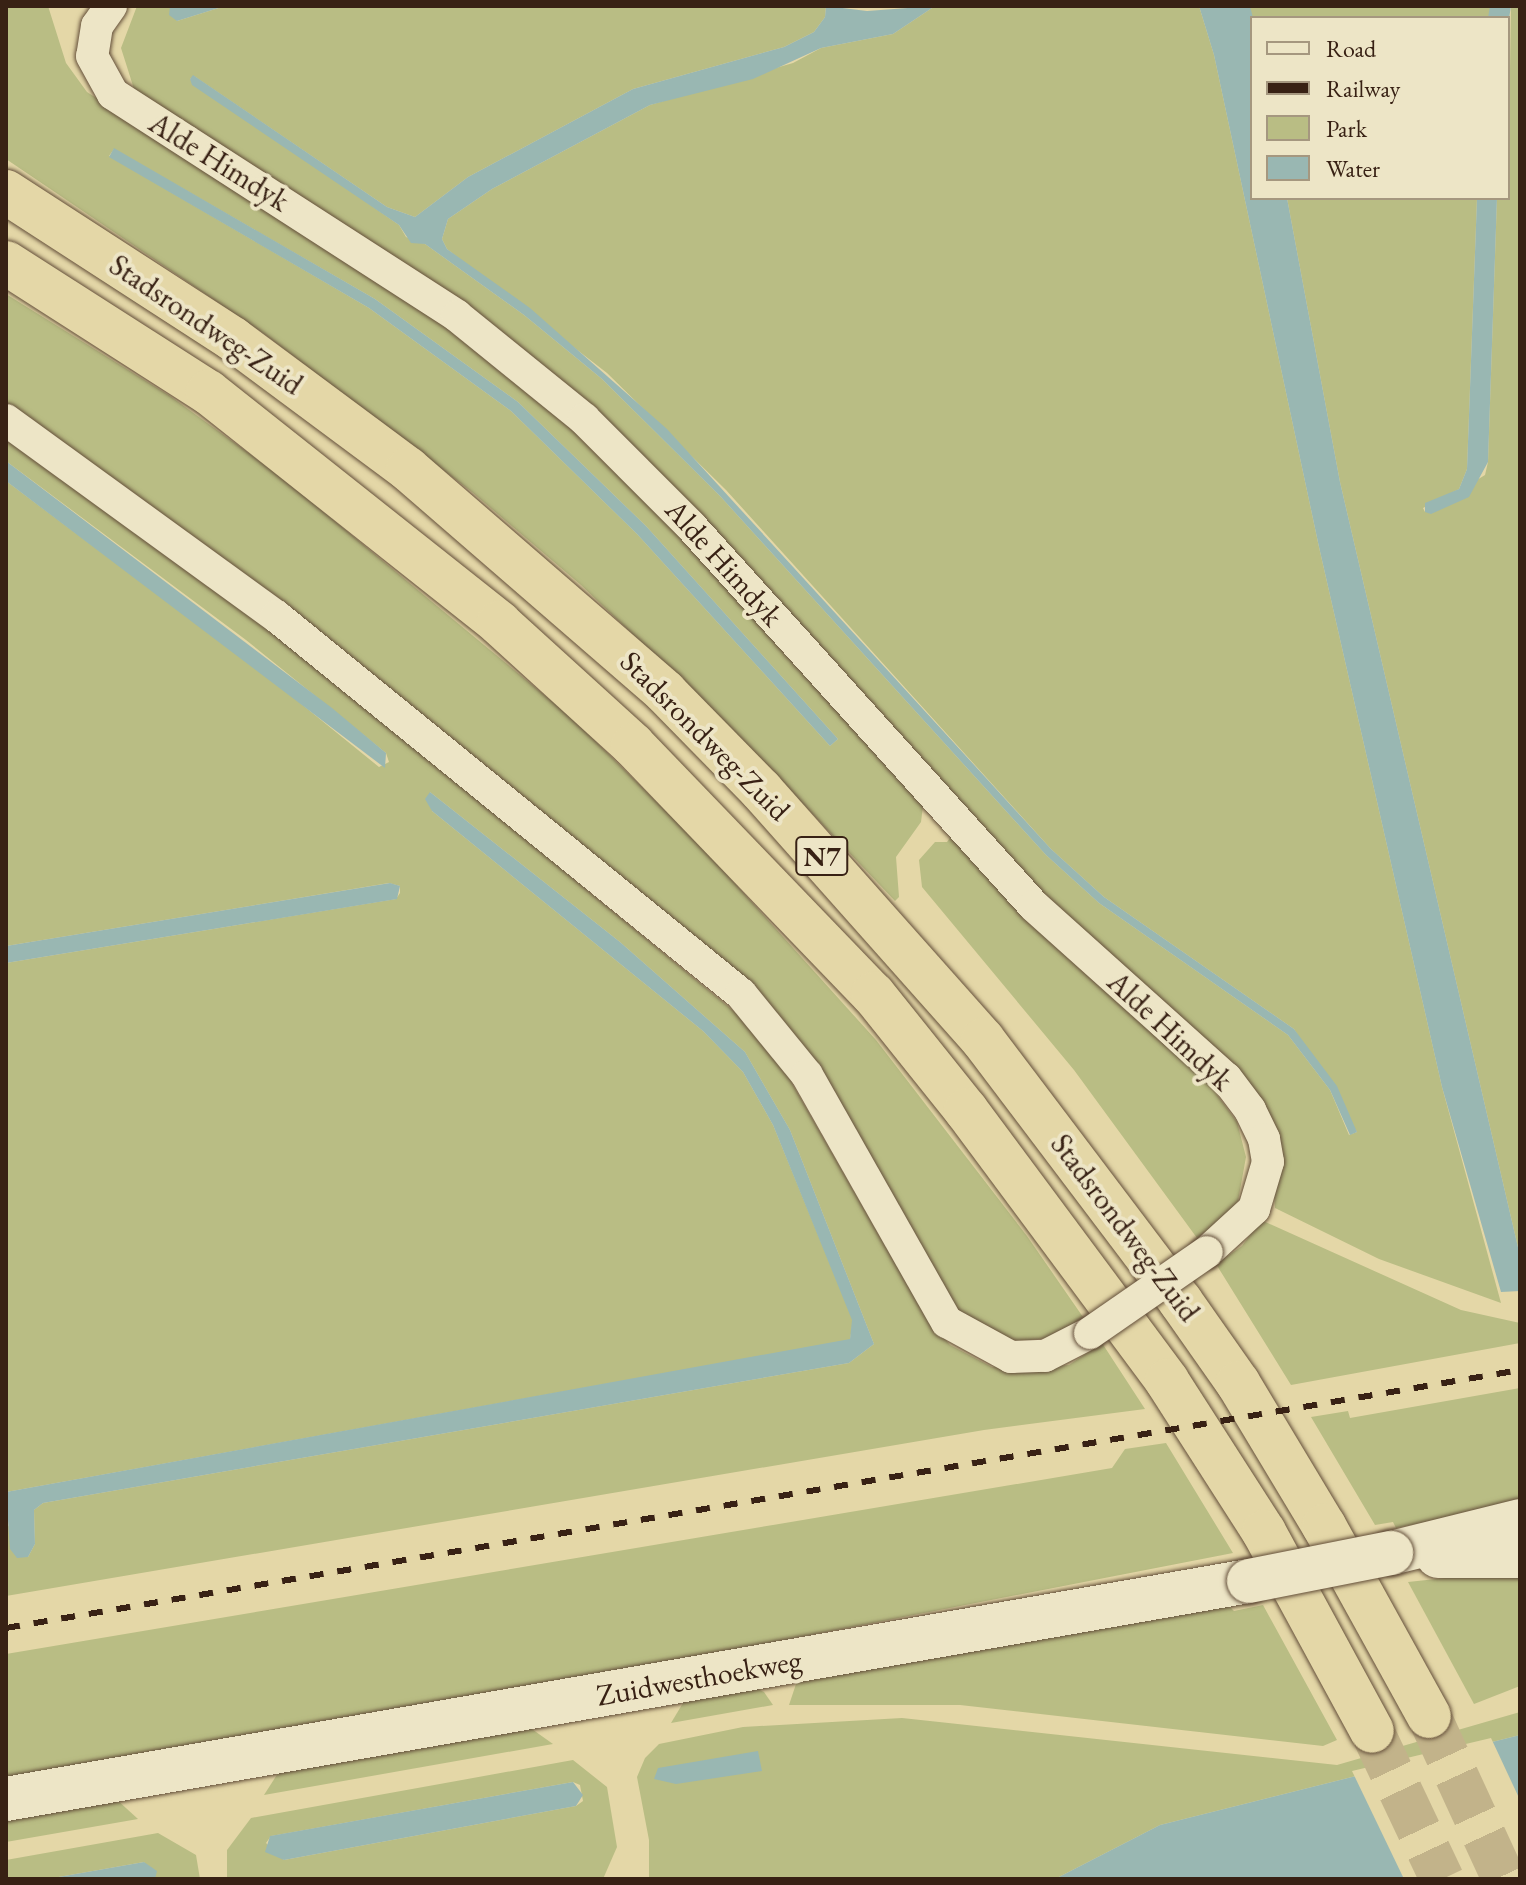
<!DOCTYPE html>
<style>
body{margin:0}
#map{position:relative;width:1526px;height:1885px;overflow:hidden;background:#e4d7a7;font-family:"EB Garamond",serif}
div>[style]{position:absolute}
.green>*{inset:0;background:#b9bd84;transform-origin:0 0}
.water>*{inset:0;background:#99b7b2}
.pier>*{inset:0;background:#e4d7a7}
.highway-tunnel>*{height:44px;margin-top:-22px;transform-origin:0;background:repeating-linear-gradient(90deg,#c2b38a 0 44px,transparent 0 66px)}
.roads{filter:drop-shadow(0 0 2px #634e39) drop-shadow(0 0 2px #634e39)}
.street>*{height:32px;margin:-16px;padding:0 16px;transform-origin:16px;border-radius:16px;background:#ede5c6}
.secondary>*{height:44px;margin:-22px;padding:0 22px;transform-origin:22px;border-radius:22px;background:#ede5c6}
.highway>*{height:44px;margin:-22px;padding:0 22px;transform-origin:22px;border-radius:22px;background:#e4d7a7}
.rail>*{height:6px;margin-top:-3px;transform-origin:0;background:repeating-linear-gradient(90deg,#382114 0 14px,transparent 0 28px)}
.bridges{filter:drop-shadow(0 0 2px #634e39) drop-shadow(0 0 2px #634e39)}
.street-bridge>*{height:32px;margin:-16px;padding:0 16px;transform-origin:16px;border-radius:16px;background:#ede5c6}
.secondary-bridge>*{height:44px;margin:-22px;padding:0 22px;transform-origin:22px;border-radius:22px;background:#ede5c6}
span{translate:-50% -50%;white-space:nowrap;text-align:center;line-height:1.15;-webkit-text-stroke:8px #ede5c6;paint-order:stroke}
.shield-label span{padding:2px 6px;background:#ede5c6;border:2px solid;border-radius:6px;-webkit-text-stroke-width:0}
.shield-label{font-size:28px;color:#382114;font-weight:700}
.street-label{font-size:30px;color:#382114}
.frame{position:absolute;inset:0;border:8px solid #382114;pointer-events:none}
.legend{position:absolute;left:1250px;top:16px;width:260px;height:184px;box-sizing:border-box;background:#ede5c6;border:2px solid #a5977f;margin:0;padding:10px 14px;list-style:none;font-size:24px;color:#382114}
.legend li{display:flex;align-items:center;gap:16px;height:40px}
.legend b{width:40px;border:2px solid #a5977f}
</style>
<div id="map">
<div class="green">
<div style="clip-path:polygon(evenodd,6px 6px,48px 6px,66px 63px,87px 92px,378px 279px,516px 378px,633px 484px,923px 806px,921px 822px,896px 857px,899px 897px,895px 901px,731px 728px,581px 585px,472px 492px,263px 333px,6px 159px,6px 6px,114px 149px,375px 299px,518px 402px,646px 526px,838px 739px,830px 746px,637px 534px,511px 411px,369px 308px,109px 156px,114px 149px)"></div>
<div style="clip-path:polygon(137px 6px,170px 6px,177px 21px,225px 6px,826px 6px,825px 17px,814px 32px,784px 47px,633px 89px,468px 177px,415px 217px,387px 207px,194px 76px,190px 79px,399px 225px,406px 237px,425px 244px,524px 315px,602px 379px,720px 496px,1046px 855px,1099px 903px,1288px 1035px,1330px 1090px,1349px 1135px,1357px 1132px,1294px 1029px,1104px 897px,1051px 849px,726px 490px,607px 373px,447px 249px,442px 239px,448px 219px,492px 189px,650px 105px,793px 63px,821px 48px,893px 34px,935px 6px,1199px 6px,1214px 55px,1319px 547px,1442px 1087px,1501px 1303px,1379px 1259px,1275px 1208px,1268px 1111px,1252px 1087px,1044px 897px,702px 518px,134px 89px,121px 48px)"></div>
<div style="left:1250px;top:6px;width:240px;height:12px"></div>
<div style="clip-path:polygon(1511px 6px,1520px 6px,1520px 1256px,1340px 482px,1287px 198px,1477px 198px,1467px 469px,1459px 489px,1423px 508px,1425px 512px,1485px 475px,1488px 462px,1497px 198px,1508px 198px)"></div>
<div style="clip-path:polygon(6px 294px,170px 396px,284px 479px,572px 718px,702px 847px,876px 1040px,1027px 1236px,1083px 1317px,1055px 1337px,1013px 1342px,958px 1312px,819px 1067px,751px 983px,285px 605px,6px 402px)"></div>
<div style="clip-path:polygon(6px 435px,306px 658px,742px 1018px,789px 1078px,924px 1314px,950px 1345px,992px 1367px,1027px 1368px,1069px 1365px,1102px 1343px,1145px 1409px,984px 1430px,6px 1596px,6px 1522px,28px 1557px,35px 1544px,34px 1510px,43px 1503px,849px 1363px,874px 1344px,790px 1130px,745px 1052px,620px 942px,430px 792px,432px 811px,703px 1031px,743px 1072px,773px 1125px,853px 1320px,850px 1340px,6px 1492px,6px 963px,396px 899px,400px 893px,400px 886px,389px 883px,6px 946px,6px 481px,268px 677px,379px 767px,389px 762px,386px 753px,246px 640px,6px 461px)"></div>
<div style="clip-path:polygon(952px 835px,1067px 957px,1212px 1088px,1237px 1122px,1246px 1157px,1238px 1201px,1221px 1221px,1197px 1238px,1074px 1070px,922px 887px,919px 860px,935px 842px,947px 842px)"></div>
<div style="clip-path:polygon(1261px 1220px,1461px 1310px,1520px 1323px,1520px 1343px,1291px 1385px,1216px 1264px,1242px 1246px)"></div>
<div style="clip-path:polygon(1520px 1388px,1520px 1503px,1396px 1528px,1393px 1522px,1375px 1525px,1311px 1417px,1348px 1411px,1350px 1418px)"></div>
<div style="clip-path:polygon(1166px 1443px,1233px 1553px,579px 1680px,6px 1783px,6px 1654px,1112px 1468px,1125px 1449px)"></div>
<div style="clip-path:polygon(1520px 1570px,1520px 1686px,1474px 1704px,1408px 1582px)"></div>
<div style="clip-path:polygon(1228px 1605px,1234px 1611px,1263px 1605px,1337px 1740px,1323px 1746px,960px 1705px,789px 1705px,798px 1678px)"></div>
<div style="clip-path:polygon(751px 1686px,764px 1692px,773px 1705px,671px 1723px,686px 1698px)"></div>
<div style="clip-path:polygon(1520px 1712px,1520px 1735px,1160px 1825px,1055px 1879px,649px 1879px,649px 1840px,637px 1777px,645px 1758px,659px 1744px,743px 1727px,902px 1718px,1337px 1765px)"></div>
<div style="clip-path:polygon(529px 1727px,553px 1744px,264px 1795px,280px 1770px)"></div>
<div style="clip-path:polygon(evenodd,573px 1760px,607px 1787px,617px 1847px,603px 1879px,227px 1879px,227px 1850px,251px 1818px,573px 1760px,573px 1782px,580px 1785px,583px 1801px,576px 1806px,284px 1860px,266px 1843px,271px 1836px,573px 1782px)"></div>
<div style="clip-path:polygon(115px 1798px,138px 1819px,6px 1842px,6px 1817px)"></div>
<div style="clip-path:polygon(158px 1833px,196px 1855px,200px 1879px,155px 1879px,144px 1862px,47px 1879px,6px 1879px,6px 1860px)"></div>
</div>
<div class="water">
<div style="clip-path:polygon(170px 6px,225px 6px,177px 21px,169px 15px)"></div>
<div style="clip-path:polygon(826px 6px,867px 11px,935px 6px,893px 34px,821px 48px,753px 79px,650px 105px,492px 189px,448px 219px,442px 239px,447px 249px,530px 308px,667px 429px,1051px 849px,1104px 897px,1294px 1029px,1337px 1086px,1357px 1132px,1350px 1135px,1330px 1090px,1288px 1035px,1099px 903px,1046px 855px,720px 496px,602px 379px,524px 315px,425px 244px,411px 243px,399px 225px,192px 85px,190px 79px,193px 75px,387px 207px,415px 217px,468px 177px,633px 89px,784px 47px,814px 32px,825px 17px)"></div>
<div style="clip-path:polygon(1199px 6px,1250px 6px,1253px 18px,1252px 198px,1287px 198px,1340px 482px,1520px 1256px,1520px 1291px,1501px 1292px,1442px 1087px,1319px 547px,1214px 55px)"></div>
<div style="clip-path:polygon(1490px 6px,1511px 6px,1508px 25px,1508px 18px,1488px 18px)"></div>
<div style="clip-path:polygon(114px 148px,375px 299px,518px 402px,646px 526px,838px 739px,830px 746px,637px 534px,511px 411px,369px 308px,109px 157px)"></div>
<div style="clip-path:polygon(1477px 198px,1497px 198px,1488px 462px,1469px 497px,1431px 514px,1425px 512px,1425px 503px,1459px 489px,1467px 469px)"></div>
<div style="clip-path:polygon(6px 461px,332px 708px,386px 753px,385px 768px,6px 481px)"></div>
<div style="clip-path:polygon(430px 792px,620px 942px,745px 1052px,790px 1130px,874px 1344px,849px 1363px,43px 1503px,34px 1510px,35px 1544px,28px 1557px,17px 1558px,10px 1549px,6px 1492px,850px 1339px,852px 1320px,773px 1125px,743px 1072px,703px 1031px,432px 811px,425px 799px)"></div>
<div style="clip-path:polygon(390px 883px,400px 886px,397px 899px,6px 963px,6px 946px)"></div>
<div style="clip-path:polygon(1520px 1735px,1520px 1879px,1055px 1879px,1160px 1825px)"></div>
<div style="clip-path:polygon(758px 1751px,762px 1771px,676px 1784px,654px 1779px,658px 1768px)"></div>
<div style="clip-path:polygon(573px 1782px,583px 1795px,576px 1806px,284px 1860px,265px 1852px,270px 1836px)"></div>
<div style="clip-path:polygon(144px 1862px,157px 1871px,155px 1879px,47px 1879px)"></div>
</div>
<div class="pier">
<div style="clip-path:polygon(1491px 1738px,1520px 1800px,1520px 1879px,1404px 1879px,1352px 1771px)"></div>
</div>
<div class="highway-tunnel">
<div style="left:1429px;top:1716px;width:179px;rotate:65.3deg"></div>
<div style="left:1372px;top:1731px;width:164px;rotate:64.7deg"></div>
</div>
<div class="roads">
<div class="street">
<div style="left:111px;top:6px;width:24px;rotate:125deg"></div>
<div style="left:97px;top:26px;width:30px;rotate:99deg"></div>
<div style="left:92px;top:56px;width:43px;rotate:61.1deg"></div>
<div style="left:113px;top:94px;width:409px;rotate:32.8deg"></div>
<div style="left:457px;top:316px;width:164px;rotate:39deg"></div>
<div style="left:584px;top:419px;width:150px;rotate:45deg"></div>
<div style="left:690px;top:525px;width:513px;rotate:47.92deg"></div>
<div style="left:1034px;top:906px;width:258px;rotate:41.9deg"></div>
<div style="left:1226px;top:1078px;width:40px;rotate:53deg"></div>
<div style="left:1250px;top:1110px;width:32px;rotate:64deg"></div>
<div style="left:1264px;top:1139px;width:23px;rotate:80deg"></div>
<div style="left:1268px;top:1162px;width:49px;rotate:106.6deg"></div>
<div style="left:1254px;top:1209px;width:64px;rotate:137.5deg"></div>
<div style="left:6px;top:420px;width:334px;rotate:36deg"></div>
<div style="left:276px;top:616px;width:599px;rotate:39.11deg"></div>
<div style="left:741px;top:994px;width:104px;rotate:50.8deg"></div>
<div style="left:807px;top:1075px;width:284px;rotate:60.5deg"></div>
<div style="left:947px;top:1322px;width:73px;rotate:28.7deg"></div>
<div style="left:1011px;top:1357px;width:34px;rotate:-2deg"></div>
<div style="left:1045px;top:1356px;width:51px;rotate:-27.1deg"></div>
</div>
<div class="secondary">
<div style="left:1391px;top:1553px;width:133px;rotate:-13.9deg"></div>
<div style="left:1438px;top:1556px;width:82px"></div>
<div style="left:6px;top:1799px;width:1262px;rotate:-9.95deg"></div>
</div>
<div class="highway">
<div style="left:6px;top:192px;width:270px;rotate:32.9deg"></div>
<div style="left:233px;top:339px;width:218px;rotate:36.6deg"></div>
<div style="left:408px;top:469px;width:340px;rotate:40.9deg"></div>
<div style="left:665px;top:692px;width:137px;rotate:45.6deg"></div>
<div style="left:761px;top:790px;width:334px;rotate:48.4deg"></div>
<div style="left:983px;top:1040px;width:328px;rotate:52.9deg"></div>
<div style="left:1181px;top:1302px;width:99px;rotate:54.9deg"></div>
<div style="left:1238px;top:1383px;width:167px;rotate:59deg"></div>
<div style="left:1324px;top:1526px;width:217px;rotate:61.1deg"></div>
<div style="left:6px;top:263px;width:240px;rotate:32.6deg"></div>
<div style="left:208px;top:392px;width:372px;rotate:38.4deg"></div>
<div style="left:499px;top:623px;width:181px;rotate:42.3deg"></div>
<div style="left:633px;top:745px;width:346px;rotate:46.1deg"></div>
<div style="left:873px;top:994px;width:149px;rotate:51.3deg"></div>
<div style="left:966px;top:1110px;width:337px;rotate:53.4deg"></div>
<div style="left:1167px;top:1381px;width:179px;rotate:57.3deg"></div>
<div style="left:1264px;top:1532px;width:226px;rotate:61.5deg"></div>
</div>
</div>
<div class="rail">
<div style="left:6px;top:1628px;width:1536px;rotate:-9.67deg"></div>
</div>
<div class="bridges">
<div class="street-bridge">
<div style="left:1090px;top:1333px;width:142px;rotate:-34.7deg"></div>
</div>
<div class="secondary-bridge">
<div style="left:1249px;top:1581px;width:145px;rotate:-11.2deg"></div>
</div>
</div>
<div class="shield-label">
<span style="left:822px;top:856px">N7</span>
</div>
<div class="street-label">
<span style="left:219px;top:162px;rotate:32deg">Alde Himdyk</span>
<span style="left:206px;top:325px;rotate:34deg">Stadsrondweg-Zuid</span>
<span style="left:724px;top:563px;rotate:48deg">Alde Himdyk</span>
<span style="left:705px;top:736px;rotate:45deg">Stadsrondweg-Zuid</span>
<span style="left:1170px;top:1031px;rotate:43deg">Alde Himdyk</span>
<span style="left:1125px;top:1228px;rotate:53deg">Stadsrondweg-Zuid</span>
<span style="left:699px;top:1678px;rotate:-10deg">Zuidwesthoekweg</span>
</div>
<div class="frame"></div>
<ul class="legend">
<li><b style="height:10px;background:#ede5c6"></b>Road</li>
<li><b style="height:10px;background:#382114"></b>Railway</li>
<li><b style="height:22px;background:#b9bd84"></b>Park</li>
<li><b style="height:22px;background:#99b7b2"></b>Water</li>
</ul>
</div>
